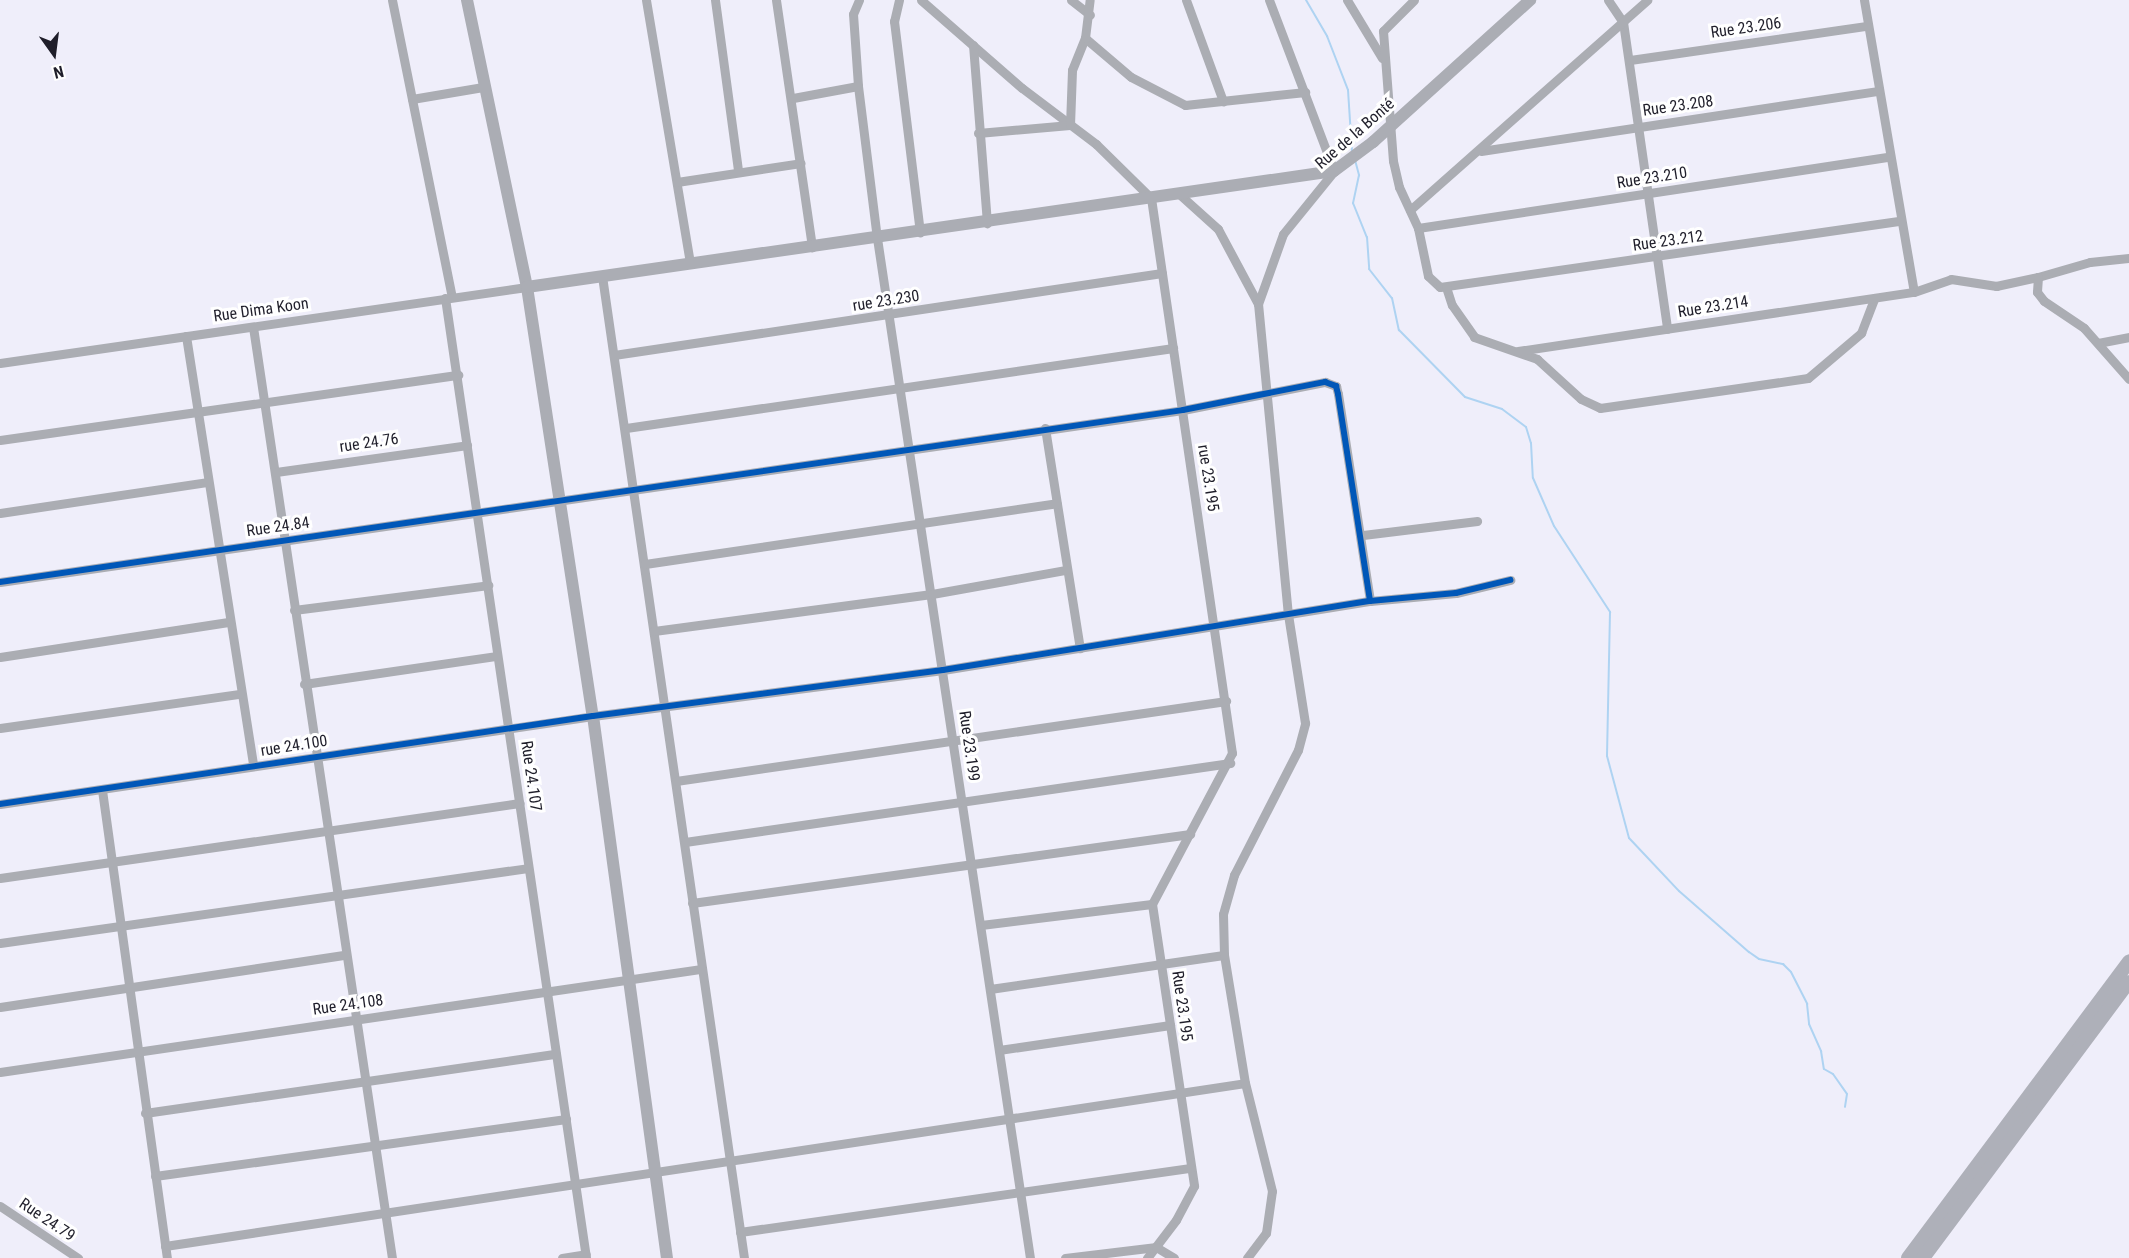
<!DOCTYPE html>
<meta charset="utf-8">
<style>
body{margin:0}
#map{position:relative;width:2129px;height:1258px;overflow:hidden;background:#efeefa;font-family:"Roboto Condensed",sans-serif}
div>[style]{position:absolute}
.stream>*{height:2px;margin:-1px;padding:0 1px;transform-origin:1px;border-radius:1px;background:#aed3f2}
.street>*{height:9px;margin:-4.5px;padding:0 4.5px;transform-origin:4.5px;border-radius:4.5px;background:#abadb3}
.secondary>*{height:12px;margin:-6px;padding:0 6px;transform-origin:6px;border-radius:6px;background:#abadb4}
.primary>*{height:14px;margin:-7px;padding:0 7px;transform-origin:7px;border-radius:7px;background:#aeb0b9}
.cycleway>*{height:6px;margin:-3px;padding:0 3px;transform-origin:3px;border-radius:3px;background:#0057b8}
span{translate:-50% -50%;white-space:nowrap;text-align:center;line-height:1.15;-webkit-text-stroke:6px #fff;paint-order:stroke}
.street-label{font-size:16px;color:#1f1e2a}
.north{position:absolute;left:24px;top:24px;width:60px;height:60px;-webkit-text-stroke:4px #fff;paint-order:stroke;rotate:166deg;font-size:16px;font-weight:700;line-height:24px;text-align:center;color:#1f1e2a}
.north::after{content:'';display:block;margin:auto;width:21px;height:27px;background:#1f1e2a;clip-path:polygon(50% 0,100% 100%,50% 72%,0 100%)}
</style>
<div id="map">
<div class="stream">
<div style="left:1306px;top:0;width:42px;rotate:59.7deg"></div>
<div style="left:1327px;top:36px;width:58px;rotate:68.7deg"></div>
<div style="left:1348px;top:90px;width:62px;rotate:86.3deg"></div>
<div style="left:1355px;top:160px;width:16px;rotate:75deg"></div>
<div style="left:1359px;top:175px;width:29px;rotate:102deg"></div>
<div style="left:1353px;top:203px;width:37px;rotate:68deg"></div>
<div style="left:1367px;top:237px;width:32px;rotate:86deg"></div>
<div style="left:1369px;top:269px;width:37px;rotate:52deg"></div>
<div style="left:1392px;top:298px;width:33px;rotate:78deg"></div>
<div style="left:1399px;top:330px;width:94px;rotate:45.4deg"></div>
<div style="left:1465px;top:397px;width:39px;rotate:18deg"></div>
<div style="left:1502px;top:409px;width:30px;rotate:37deg"></div>
<div style="left:1526px;top:427px;width:17px;rotate:73deg"></div>
<div style="left:1531px;top:443px;width:35px;rotate:87deg"></div>
<div style="left:1533px;top:478px;width:52px;rotate:66.4deg"></div>
<div style="left:1554px;top:526px;width:103px;rotate:56.9deg"></div>
<div style="left:1610px;top:612px;width:144px;rotate:91.2deg"></div>
<div style="left:1607px;top:756px;width:85px;rotate:75deg"></div>
<div style="left:1629px;top:838px;width:73px;rotate:46.7deg"></div>
<div style="left:1679px;top:891px;width:93px;rotate:41.1deg"></div>
<div style="left:1749px;top:952px;width:12px;rotate:35deg"></div>
<div style="left:1759px;top:959px;width:25px;rotate:12deg"></div>
<div style="left:1783px;top:964px;width:11px;rotate:45deg"></div>
<div style="left:1791px;top:972px;width:36px;rotate:63deg"></div>
<div style="left:1807px;top:1004px;width:20px;rotate:84deg"></div>
<div style="left:1809px;top:1024px;width:30px;rotate:66deg"></div>
<div style="left:1821px;top:1051px;width:18px;rotate:81deg"></div>
<div style="left:1824px;top:1069px;width:10px;rotate:29deg"></div>
<div style="left:1833px;top:1074px;width:24px;rotate:55deg"></div>
<div style="left:1847px;top:1094px;width:13px;rotate:99deg"></div>
</div>
<div class="street">
<div style="left:392px;top:0;width:303px;rotate:78.6deg"></div>
<div style="left:646px;top:0;width:267px;rotate:80.5deg"></div>
<div style="left:715px;top:0;width:173px;rotate:82.3deg"></div>
<div style="left:776px;top:0;width:250px;rotate:81.7deg"></div>
<div style="left:859px;top:0;width:15px;rotate:113deg"></div>
<div style="left:853px;top:14px;width:72px;rotate:86deg"></div>
<div style="left:858px;top:86px;width:153px;rotate:82.9deg"></div>
<div style="left:877px;top:238px;width:1031px;rotate:81.47deg"></div>
<div style="left:899px;top:0;width:22px;rotate:103deg"></div>
<div style="left:894px;top:21px;width:213px;rotate:83deg"></div>
<div style="left:921px;top:0;width:134px;rotate:41.1deg"></div>
<div style="left:1022px;top:88px;width:93px;rotate:37.1deg"></div>
<div style="left:1096px;top:144px;width:77px;rotate:44.5deg"></div>
<div style="left:1151px;top:198px;width:561px;rotate:81.7deg"></div>
<div style="left:1232px;top:753px;width:171px;rotate:117.9deg"></div>
<div style="left:1152px;top:904px;width:285px;rotate:81.5deg"></div>
<div style="left:1194px;top:1186px;width:38px;rotate:118deg"></div>
<div style="left:1176px;top:1220px;width:48px;rotate:127.3deg"></div>
<div style="left:1071px;top:0;width:24px;rotate:38deg"></div>
<div style="left:1186px;top:0;width:108px;rotate:69.9deg"></div>
<div style="left:1347px;top:0;width:68px;rotate:58.9deg"></div>
<div style="left:1414px;top:0;width:44px;rotate:135deg"></div>
<div style="left:1383px;top:31px;width:130px;rotate:85.6deg"></div>
<div style="left:1393px;top:161px;width:27px;rotate:77deg"></div>
<div style="left:1399px;top:187px;width:45px;rotate:65.1deg"></div>
<div style="left:1418px;top:228px;width:49px;rotate:78.2deg"></div>
<div style="left:1428px;top:276px;width:16px;rotate:43deg"></div>
<div style="left:1440px;top:287px;width:465px;rotate:-8.2deg"></div>
<div style="left:1608px;top:0;width:27px;rotate:56deg"></div>
<div style="left:1623px;top:22px;width:310px;rotate:81.8deg"></div>
<div style="left:1864px;top:0;width:296px;rotate:80.3deg"></div>
<div style="left:1085px;top:38px;width:60px;rotate:40.3deg"></div>
<div style="left:1131px;top:77px;width:61px;rotate:27.4deg"></div>
<div style="left:1185px;top:105px;width:121px;rotate:-6.2deg"></div>
<div style="left:973px;top:45px;width:179px;rotate:85.5deg"></div>
<div style="left:1630px;top:60px;width:239px;rotate:-8.2deg"></div>
<div style="left:793px;top:98px;width:66px;rotate:-10.5deg"></div>
<div style="left:412px;top:99px;width:72px;rotate:-9.6deg"></div>
<div style="left:978px;top:133px;width:92px;rotate:-5deg"></div>
<div style="left:1070px;top:125px;width:55px;rotate:-87.9deg"></div>
<div style="left:1072px;top:70px;width:35px;rotate:-68deg"></div>
<div style="left:1085px;top:38px;width:38px;rotate:-83deg"></div>
<div style="left:1481px;top:151px;width:402px;rotate:-8.6deg"></div>
<div style="left:677px;top:182px;width:125px;rotate:-8.7deg"></div>
<div style="left:1178px;top:193px;width:54px;rotate:42deg"></div>
<div style="left:1218px;top:229px;width:85px;rotate:61.9deg"></div>
<div style="left:1410px;top:210px;width:317px;rotate:-41.5deg"></div>
<div style="left:1418px;top:228px;width:476px;rotate:-8.6deg"></div>
<div style="left:602px;top:276px;width:992px;rotate:81.77deg"></div>
<div style="left:2038px;top:277px;width:54px;rotate:-16.1deg"></div>
<div style="left:2090px;top:262px;width:39px;rotate:-6deg"></div>
<div style="left:1446px;top:287px;width:19px;rotate:72deg"></div>
<div style="left:1452px;top:305px;width:39px;rotate:55deg"></div>
<div style="left:1474px;top:337px;width:67px;rotate:19.2deg"></div>
<div style="left:1537px;top:359px;width:59px;rotate:42.3deg"></div>
<div style="left:1581px;top:399px;width:21px;rotate:25deg"></div>
<div style="left:1600px;top:408px;width:210px;rotate:-8.2deg"></div>
<div style="left:1808px;top:378px;width:70px;rotate:-40.3deg"></div>
<div style="left:1861px;top:333px;width:36px;rotate:-69deg"></div>
<div style="left:445px;top:298px;width:970px;rotate:81.64deg"></div>
<div style="left:253px;top:327px;width:941px;rotate:81.51deg"></div>
<div style="left:186px;top:336px;width:435px;rotate:81.1deg"></div>
<div style="left:2098px;top:343px;width:32px;rotate:-11deg"></div>
<div style="left:1518px;top:351px;width:400px;rotate:-8.5deg"></div>
<div style="left:1914px;top:292px;width:39px;rotate:-19deg"></div>
<div style="left:1951px;top:279px;width:46px;rotate:8.8deg"></div>
<div style="left:1996px;top:286px;width:43px;rotate:-12.1deg"></div>
<div style="left:2038px;top:277px;width:15px;rotate:94deg"></div>
<div style="left:2037px;top:292px;width:11px;rotate:52deg"></div>
<div style="left:2044px;top:301px;width:48px;rotate:34deg"></div>
<div style="left:2084px;top:328px;width:68px;rotate:48.6deg"></div>
<div style="left:614px;top:355px;width:554px;rotate:-8.51deg"></div>
<div style="left:0;top:363px;width:532px;rotate:-8.21deg"></div>
<div style="left:626px;top:428px;width:553px;rotate:-8.32deg"></div>
<div style="left:1045px;top:428px;width:223px;rotate:81deg"></div>
<div style="left:0;top:440px;width:463px;rotate:-8.1deg"></div>
<div style="left:276px;top:472px;width:193px;rotate:-8deg"></div>
<div style="left:0;top:513px;width:209px;rotate:-8.5deg"></div>
<div style="left:1363px;top:535px;width:115px;rotate:-7deg"></div>
<div style="left:645px;top:564px;width:416px;rotate:-8.4deg"></div>
<div style="left:0;top:582px;width:1195px;rotate:-8.27deg"></div>
<div style="left:1183px;top:410px;width:145px;rotate:-11.2deg"></div>
<div style="left:1325px;top:382px;width:12px;rotate:20deg"></div>
<div style="left:1336px;top:386px;width:8px;rotate:76deg"></div>
<div style="left:1338px;top:394px;width:209px;rotate:81.2deg"></div>
<div style="left:294px;top:610px;width:196px;rotate:-7.3deg"></div>
<div style="left:654px;top:631px;width:280px;rotate:-7.6deg"></div>
<div style="left:932px;top:594px;width:136px;rotate:-10.2deg"></div>
<div style="left:0;top:657px;width:231px;rotate:-8.7deg"></div>
<div style="left:304px;top:684px;width:195px;rotate:-8.3deg"></div>
<div style="left:0;top:728px;width:242px;rotate:-8.1deg"></div>
<div style="left:676px;top:781px;width:556px;rotate:-8.28deg"></div>
<div style="left:102px;top:790px;width:472px;rotate:82.1deg"></div>
<div style="left:0;top:804px;width:599px;rotate:-8.44deg"></div>
<div style="left:593px;top:716px;width:353px;rotate:-7.5deg"></div>
<div style="left:943px;top:670px;width:433px;rotate:-9.2deg"></div>
<div style="left:1370px;top:601px;width:86px;rotate:-5.3deg"></div>
<div style="left:1456px;top:593px;width:56px;rotate:-13.5deg"></div>
<div style="left:685px;top:842px;width:551px;rotate:-8.25deg"></div>
<div style="left:0;top:878px;width:525px;rotate:-8.21deg"></div>
<div style="left:692px;top:903px;width:503px;rotate:-7.89deg"></div>
<div style="left:981px;top:925px;width:172px;rotate:-7deg"></div>
<div style="left:0;top:943px;width:533px;rotate:-8.08deg"></div>
<div style="left:990px;top:989px;width:236px;rotate:-8.3deg"></div>
<div style="left:0;top:1007px;width:349px;rotate:-8.6deg"></div>
<div style="left:999px;top:1050px;width:173px;rotate:-8.3deg"></div>
<div style="left:0;top:1072px;width:709px;rotate:-8.36deg"></div>
<div style="left:145px;top:1113px;width:415px;rotate:-8.2deg"></div>
<div style="left:155px;top:1176px;width:415px;rotate:-7.9deg"></div>
<div style="left:0;top:1206px;width:94px;rotate:33.7deg"></div>
<div style="left:740px;top:1232px;width:455px;rotate:-8.1deg"></div>
<div style="left:165px;top:1246px;width:1092px;rotate:-8.58deg"></div>
<div style="left:562px;top:1258px;width:24px;rotate:-9deg"></div>
<div style="left:1065px;top:1258px;width:92px;rotate:-6.9deg"></div>
<div style="left:1156px;top:1247px;width:21px;rotate:31deg"></div>
<div style="left:1247px;top:1258px;width:31px;rotate:-53deg"></div>
<div style="left:1266px;top:1233px;width:42px;rotate:-81.9deg"></div>
<div style="left:1272px;top:1191px;width:111px;rotate:-104deg"></div>
<div style="left:1245px;top:1083px;width:130px;rotate:-99.3deg"></div>
<div style="left:1224px;top:955px;width:41px;rotate:-91.4deg"></div>
<div style="left:1223px;top:914px;width:41px;rotate:-74.2deg"></div>
<div style="left:1234px;top:875px;width:140px;rotate:-62.9deg"></div>
<div style="left:1298px;top:750px;width:28px;rotate:-75deg"></div>
<div style="left:1305px;top:723px;width:109px;rotate:-98.9deg"></div>
<div style="left:1288px;top:615px;width:312px;rotate:-95.5deg"></div>
<div style="left:1258px;top:304px;width:74px;rotate:-70.3deg"></div>
<div style="left:1283px;top:234px;width:81px;rotate:-51deg"></div>
<div style="left:1334px;top:171px;width:183px;rotate:-110.8deg"></div>
</div>
<div class="secondary">
<div style="left:467px;top:0;width:293px;rotate:78.2deg"></div>
<div style="left:527px;top:287px;width:434px;rotate:81.3deg"></div>
<div style="left:593px;top:716px;width:547px;rotate:82.23deg"></div>
<div style="left:527px;top:287px;width:815px;rotate:-8.18deg"></div>
<div style="left:1334px;top:171px;width:49px;rotate:-36.6deg"></div>
<div style="left:1373px;top:142px;width:212px;rotate:-42.1deg"></div>
</div>
<div class="primary">
<div style="left:1908px;top:1258px;width:370px;rotate:-53.3deg"></div>
<div style="left:1923px;top:1258px;width:344px;rotate:-53.3deg"></div>
</div>
<div class="cycleway">
<div style="left:0;top:582px;width:1195px;rotate:-8.27deg"></div>
<div style="left:1183px;top:410px;width:145px;rotate:-11.2deg"></div>
<div style="left:1325px;top:382px;width:12px;rotate:20deg"></div>
<div style="left:1336px;top:386px;width:8px;rotate:76deg"></div>
<div style="left:1338px;top:394px;width:209px;rotate:81.2deg"></div>
<div style="left:0;top:804px;width:599px;rotate:-8.44deg"></div>
<div style="left:593px;top:716px;width:353px;rotate:-7.5deg"></div>
<div style="left:943px;top:670px;width:433px;rotate:-9.2deg"></div>
<div style="left:1370px;top:601px;width:86px;rotate:-5.3deg"></div>
<div style="left:1456px;top:593px;width:56px;rotate:-13.5deg"></div>
</div>
<div class="street-label">
<span style="left:1746px;top:28px;rotate:-8deg">Rue 23.206</span>
<span style="left:1678px;top:106px;rotate:-8deg">Rue 23.208</span>
<span style="left:1355px;top:134px;rotate:-41deg">Rue de la Bonté</span>
<span style="left:1652px;top:178px;rotate:-9deg">Rue 23.210</span>
<span style="left:1668px;top:241px;rotate:-8deg">Rue 23.212</span>
<span style="left:886px;top:301px;rotate:-9deg">rue 23.230</span>
<span style="left:1713px;top:307px;rotate:-9deg">Rue 23.214</span>
<span style="left:261px;top:310px;rotate:-8deg">Rue Dima Koon</span>
<span style="left:369px;top:443px;rotate:-8deg">rue 24.76</span>
<span style="left:1208px;top:478px;rotate:81deg">rue 23.195</span>
<span style="left:278px;top:527px;rotate:-8deg">Rue 24.84</span>
<span style="left:294px;top:746px;rotate:-9deg">rue 24.100</span>
<span style="left:969px;top:746px;rotate:82deg">Rue 23.199</span>
<span style="left:531px;top:776px;rotate:82deg">Rue 24.107</span>
<span style="left:348px;top:1005px;rotate:-8deg">Rue 24.108</span>
<span style="left:1182px;top:1006px;rotate:82deg">Rue 23.195</span>
<span style="left:47px;top:1220px;rotate:34deg">Rue 24.79</span>
</div>
<div class="north">N</div>
</div>
